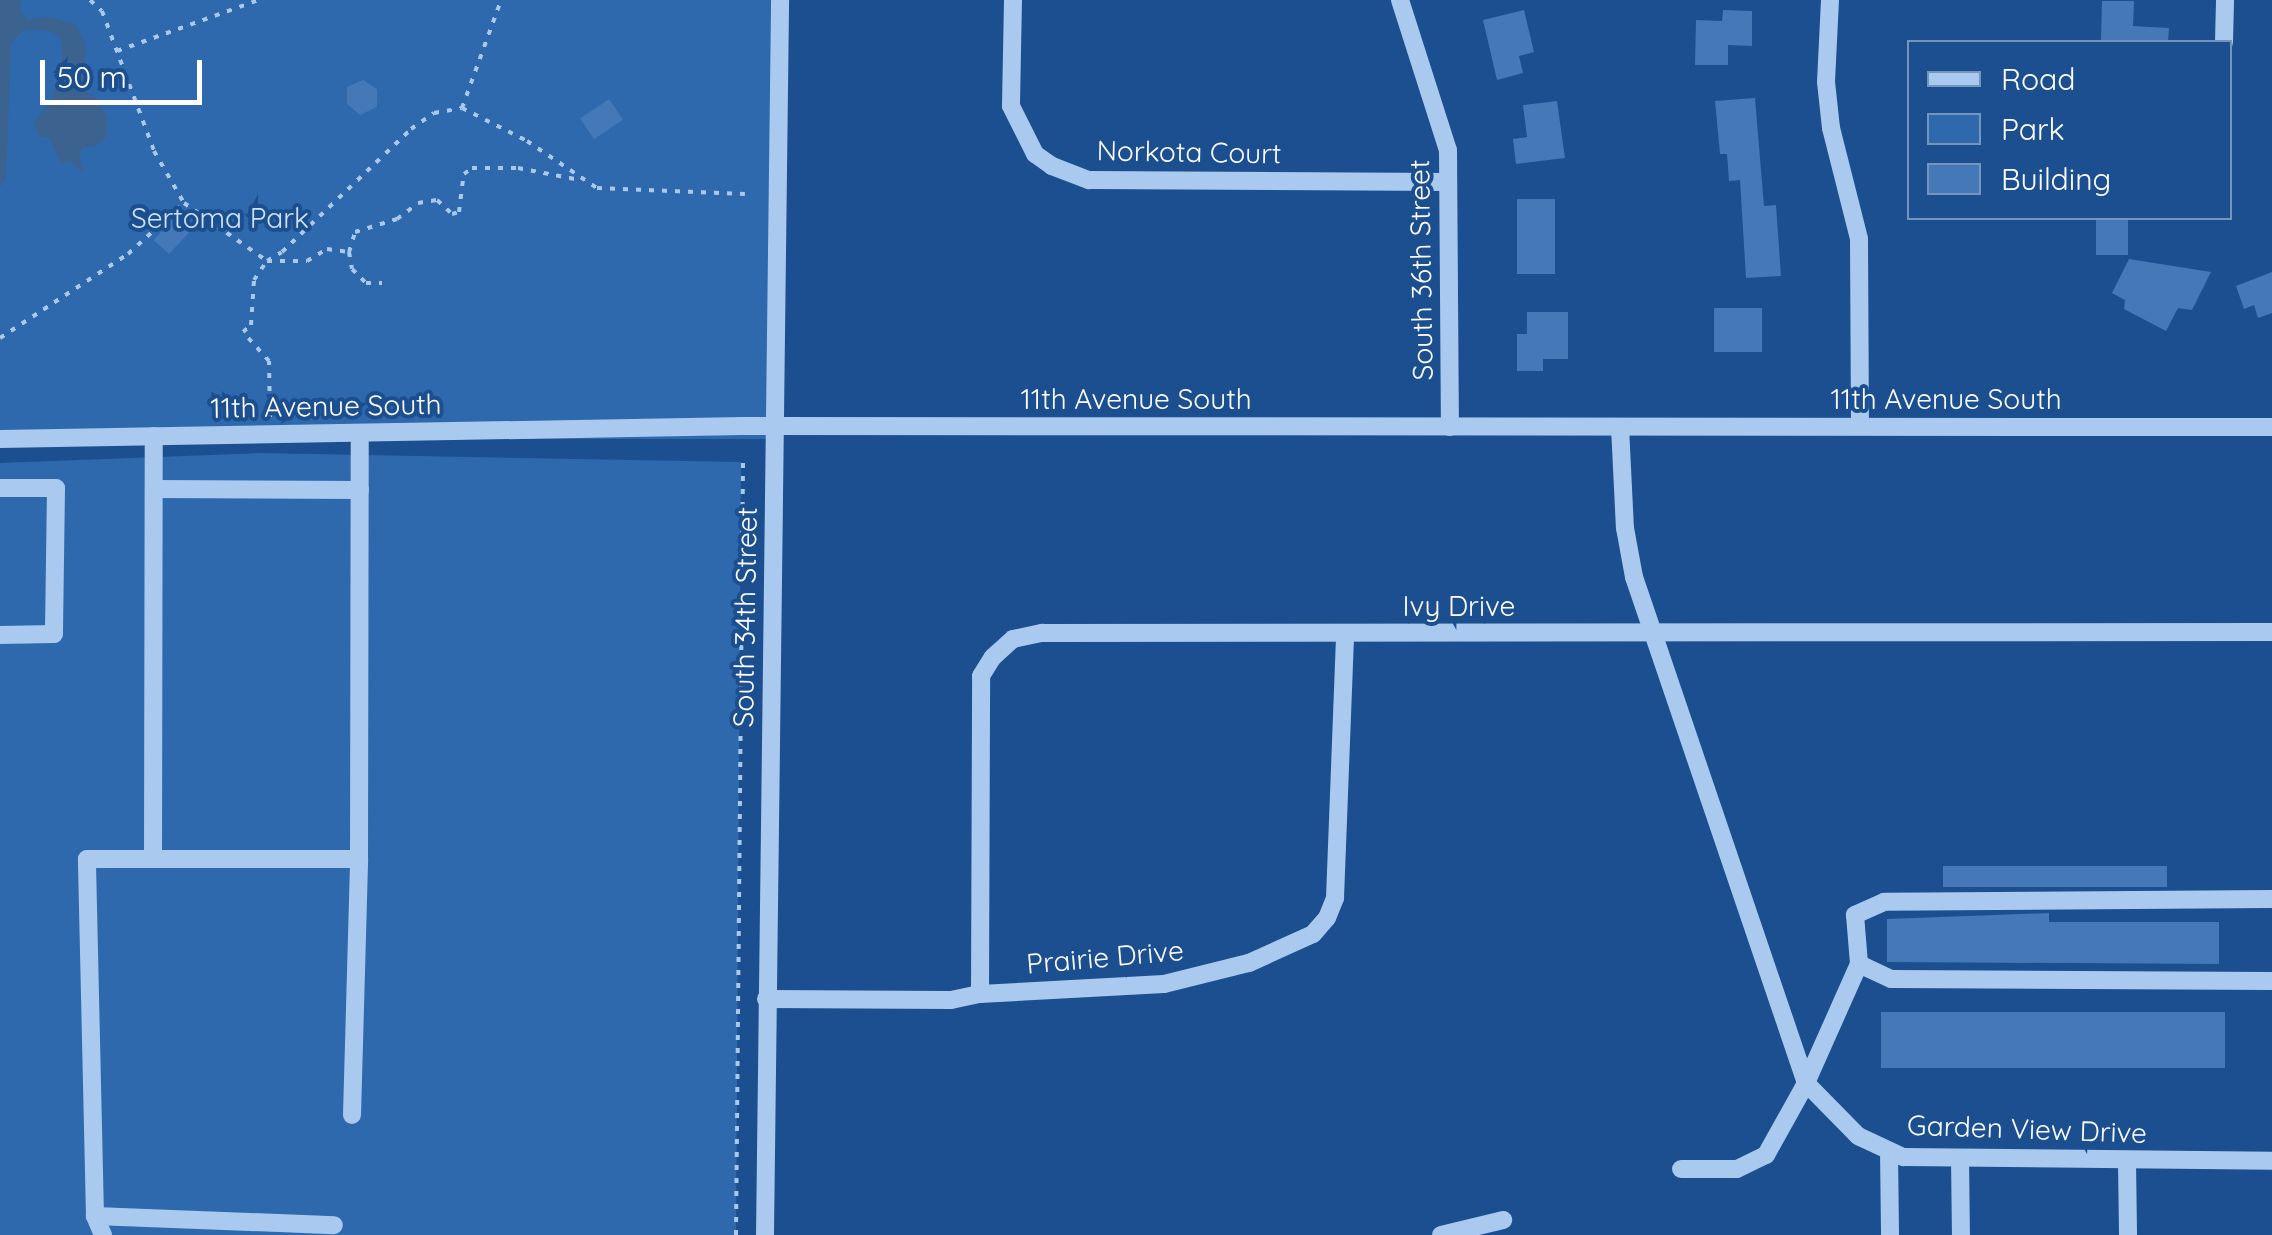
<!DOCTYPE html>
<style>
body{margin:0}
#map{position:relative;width:2272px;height:1235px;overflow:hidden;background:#1b4f8f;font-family:Quicksand,sans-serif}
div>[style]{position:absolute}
.green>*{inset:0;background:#2e69ad;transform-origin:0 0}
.water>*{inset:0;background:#3c6290}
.building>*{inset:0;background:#4478b7;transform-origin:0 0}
.path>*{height:4px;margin-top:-2px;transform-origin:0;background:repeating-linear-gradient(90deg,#a9c9ee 0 5px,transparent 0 13px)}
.minor>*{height:18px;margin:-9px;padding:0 9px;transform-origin:9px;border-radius:9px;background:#a9c9ee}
span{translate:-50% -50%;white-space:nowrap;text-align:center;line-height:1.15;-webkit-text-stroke:8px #1b4f8f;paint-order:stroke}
.street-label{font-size:28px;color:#fff}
.park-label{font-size:28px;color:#cfe3fa}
.legend{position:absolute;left:1907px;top:40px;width:325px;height:180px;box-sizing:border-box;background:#1b4f8f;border:2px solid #7695bc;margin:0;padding:12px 18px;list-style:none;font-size:30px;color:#fff}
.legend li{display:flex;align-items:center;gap:20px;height:50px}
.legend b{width:50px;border:2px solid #7695bc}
.scale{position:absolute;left:40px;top:60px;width:162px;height:45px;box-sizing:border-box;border:5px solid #fff;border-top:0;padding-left:12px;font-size:30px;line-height:35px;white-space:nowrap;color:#fff;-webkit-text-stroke:8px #1b4f8f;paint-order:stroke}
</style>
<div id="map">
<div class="green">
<div style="left:0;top:0;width:775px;height:439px"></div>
<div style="clip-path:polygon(260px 453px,741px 462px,736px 1235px,0 1235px,0 463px)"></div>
</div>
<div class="water">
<div style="clip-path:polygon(0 0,21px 0,20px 10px,27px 20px,50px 17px,76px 25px,86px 45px,84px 90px,99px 101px,107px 118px,106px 137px,95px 147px,84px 147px,79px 155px,84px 173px,71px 162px,61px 163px,49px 137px,40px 137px,34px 122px,52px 99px,62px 59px,61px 37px,47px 30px,25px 29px,11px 43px,6px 178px,0 188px)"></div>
</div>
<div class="building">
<div style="clip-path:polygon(2102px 1px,2134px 1px,2133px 26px,2169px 28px,2168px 42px,2101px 42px)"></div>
<div style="clip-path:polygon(1524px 10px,1534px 52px,1519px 56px,1523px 73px,1497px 80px,1483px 20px)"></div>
<div style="clip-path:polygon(1723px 10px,1752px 11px,1752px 46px,1728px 45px,1728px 65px,1695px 65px,1696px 20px,1722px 21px)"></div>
<div style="clip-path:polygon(363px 80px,377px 89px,377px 107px,360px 115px,347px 104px,347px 87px)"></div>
<div style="clip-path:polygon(1755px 98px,1764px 206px,1776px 205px,1781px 276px,1746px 278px,1740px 180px,1729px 181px,1727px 154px,1720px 154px,1715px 101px)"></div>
<div style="left:609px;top:99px;width:25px;height:35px;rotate:56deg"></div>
<div style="clip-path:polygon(1557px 101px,1565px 158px,1516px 164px,1513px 139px,1527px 137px,1523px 105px)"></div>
<div style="left:1517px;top:199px;width:38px;height:75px"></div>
<div style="left:174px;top:218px;width:21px;height:30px;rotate:43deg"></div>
<div style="left:2096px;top:218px;width:32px;height:37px"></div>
<div style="clip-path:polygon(2129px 259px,2211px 272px,2192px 310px,2178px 308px,2166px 331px,2124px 309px,2125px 300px,2112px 293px)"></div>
<div style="clip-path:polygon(2272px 272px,2272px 313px,2258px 318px,2254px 305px,2244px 309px,2236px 286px)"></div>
<div style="left:1714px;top:308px;width:48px;height:44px"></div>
<div style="clip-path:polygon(1527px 312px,1568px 312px,1568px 359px,1543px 359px,1543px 371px,1517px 371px,1517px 334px,1527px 334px)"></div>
<div style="left:2167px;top:866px;width:21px;height:224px;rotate:90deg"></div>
<div style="clip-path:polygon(2049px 913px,2049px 922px,2219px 922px,2219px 964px,1887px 962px,1887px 919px)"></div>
<div style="left:2225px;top:1012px;width:56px;height:344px;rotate:90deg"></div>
</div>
<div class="path">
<div style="left:90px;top:0;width:16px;rotate:43deg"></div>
<div style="left:102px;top:11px;width:149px;rotate:69.6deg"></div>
<div style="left:154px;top:151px;width:60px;rotate:60deg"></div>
<div style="left:184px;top:203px;width:101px;rotate:34.9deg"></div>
<div style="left:267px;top:261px;width:17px;rotate:-31deg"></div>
<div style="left:282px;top:252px;width:178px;rotate:-43.6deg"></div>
<div style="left:411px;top:129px;width:28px;rotate:-35deg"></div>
<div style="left:434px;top:113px;width:28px;rotate:-10deg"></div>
<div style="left:462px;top:108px;width:73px;rotate:26.9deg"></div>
<div style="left:527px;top:141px;width:84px;rotate:33.9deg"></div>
<div style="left:597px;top:188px;width:148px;rotate:2.3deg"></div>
<div style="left:117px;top:51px;width:151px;rotate:-19.8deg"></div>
<div style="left:462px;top:108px;width:115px;rotate:-70.1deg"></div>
<div style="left:349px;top:252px;width:17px;rotate:80deg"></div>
<div style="left:352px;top:269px;width:20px;rotate:45deg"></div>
<div style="left:366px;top:283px;width:16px"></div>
<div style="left:0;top:338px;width:153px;rotate:-33.3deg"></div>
<div style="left:128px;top:254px;width:76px;rotate:-42.3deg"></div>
<div style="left:270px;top:417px;width:56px;rotate:-91deg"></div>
<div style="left:269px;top:361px;width:39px;rotate:-132deg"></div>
<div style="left:243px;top:332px;width:11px;rotate:-41deg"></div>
<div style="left:251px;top:325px;width:45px;rotate:-86.2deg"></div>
<div style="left:254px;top:280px;width:23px;rotate:-56deg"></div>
<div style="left:267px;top:261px;width:40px"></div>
<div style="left:307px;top:261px;width:23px;rotate:-31deg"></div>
<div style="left:327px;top:249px;width:22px;rotate:8deg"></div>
<div style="left:349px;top:252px;width:21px;rotate:-73deg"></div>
<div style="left:355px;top:232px;width:44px;rotate:-17.2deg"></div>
<div style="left:397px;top:219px;width:26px;rotate:-37deg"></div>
<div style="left:418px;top:203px;width:19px;rotate:-9deg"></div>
<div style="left:437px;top:200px;width:21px;rotate:43deg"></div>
<div style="left:452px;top:214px;width:7px;rotate:-16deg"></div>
<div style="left:459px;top:212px;width:38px;rotate:-83deg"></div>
<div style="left:464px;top:174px;width:10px;rotate:-37deg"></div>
<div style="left:472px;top:168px;width:46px"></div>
<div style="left:518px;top:168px;width:63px;rotate:11deg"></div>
<div style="left:736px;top:1235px;width:777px;rotate:-89.48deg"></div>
</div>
<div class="minor">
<div style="left:1013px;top:0;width:106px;rotate:91.1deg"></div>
<div style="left:1011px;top:106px;width:54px;rotate:63.4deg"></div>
<div style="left:1035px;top:154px;width:21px;rotate:35deg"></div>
<div style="left:1052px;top:166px;width:40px;rotate:21deg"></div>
<div style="left:1089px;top:180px;width:359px;rotate:0.3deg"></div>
<div style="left:1400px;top:0;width:157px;rotate:72.3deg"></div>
<div style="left:1448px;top:150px;width:277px;rotate:89.6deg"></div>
<div style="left:1830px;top:0;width:82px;rotate:92.8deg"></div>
<div style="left:1826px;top:82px;width:46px;rotate:83.8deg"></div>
<div style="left:1831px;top:128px;width:114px;rotate:75.8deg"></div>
<div style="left:1859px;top:239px;width:187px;rotate:89.7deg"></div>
<div style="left:2224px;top:42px;width:42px;rotate:-88.6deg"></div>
<div style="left:1620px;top:427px;width:101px;rotate:87.2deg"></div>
<div style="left:1625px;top:528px;width:50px;rotate:79.6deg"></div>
<div style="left:1634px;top:577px;width:534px;rotate:71.23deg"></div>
<div style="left:1806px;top:1083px;width:74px;rotate:45.5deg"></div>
<div style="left:1858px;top:1136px;width:50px;rotate:25deg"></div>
<div style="left:1903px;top:1157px;width:369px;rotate:0.6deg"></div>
<div style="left:0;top:439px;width:743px;rotate:-1deg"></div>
<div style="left:743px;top:426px;width:1529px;rotate:0.04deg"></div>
<div style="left:0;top:488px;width:56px"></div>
<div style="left:56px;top:488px;width:146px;rotate:90.8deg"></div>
<div style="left:54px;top:634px;width:54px;rotate:178.9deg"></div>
<div style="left:154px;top:489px;width:206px;rotate:0.3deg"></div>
<div style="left:153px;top:859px;width:423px;rotate:-89.9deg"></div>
<div style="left:2272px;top:899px;width:388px;rotate:179.6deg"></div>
<div style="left:1884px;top:902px;width:32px;rotate:156deg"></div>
<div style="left:1855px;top:915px;width:49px;rotate:85.3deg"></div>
<div style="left:1859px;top:964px;width:35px;rotate:25deg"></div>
<div style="left:1891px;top:979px;width:381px;rotate:0.3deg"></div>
<div style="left:980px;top:994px;width:318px;rotate:-89.8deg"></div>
<div style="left:981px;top:676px;width:22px;rotate:-58deg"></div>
<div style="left:993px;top:657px;width:27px;rotate:-42deg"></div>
<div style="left:1013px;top:639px;width:30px;rotate:-12deg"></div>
<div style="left:1042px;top:633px;width:1230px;rotate:-0.05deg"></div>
<div style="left:766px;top:999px;width:185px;rotate:0.3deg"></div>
<div style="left:951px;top:1000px;width:30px;rotate:-12deg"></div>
<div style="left:980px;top:994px;width:184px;rotate:-3.1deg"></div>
<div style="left:1164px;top:984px;width:88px;rotate:-13.9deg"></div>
<div style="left:1249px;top:963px;width:70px;rotate:-24.4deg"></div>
<div style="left:1313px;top:934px;width:21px;rotate:-49deg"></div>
<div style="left:1327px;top:918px;width:22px;rotate:-68deg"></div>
<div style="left:1335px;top:898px;width:265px;rotate:-87.8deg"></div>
<div style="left:352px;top:1115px;width:256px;rotate:-88.4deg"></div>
<div style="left:1889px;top:1151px;width:84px;rotate:89.3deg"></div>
<div style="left:1960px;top:1158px;width:77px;rotate:89.3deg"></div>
<div style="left:2127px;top:1161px;width:74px;rotate:89.2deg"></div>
<div style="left:1681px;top:1169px;width:56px"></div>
<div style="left:1737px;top:1169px;width:32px;rotate:-26deg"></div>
<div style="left:1766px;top:1155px;width:82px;rotate:-60.9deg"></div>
<div style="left:1806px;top:1083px;width:130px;rotate:-66deg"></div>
<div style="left:95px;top:1216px;width:239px;rotate:2.2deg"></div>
<div style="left:103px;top:1235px;width:21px;rotate:-113deg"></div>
<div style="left:95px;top:1216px;width:357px;rotate:-91.3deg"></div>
<div style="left:87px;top:859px;width:272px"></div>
<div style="left:359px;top:859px;width:426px;rotate:-89.9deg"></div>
<div style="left:765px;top:1235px;width:1235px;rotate:-89.3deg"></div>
<div style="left:1441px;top:1235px;width:64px;rotate:-13.6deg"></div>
</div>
<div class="street-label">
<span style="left:1189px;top:152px;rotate:1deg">Norkota Court</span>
<span style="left:1421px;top:270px;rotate:-91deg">South 36th Street</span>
<span style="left:1136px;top:399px">11th Avenue South</span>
<span style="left:1946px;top:399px">11th Avenue South</span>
<span style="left:326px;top:406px;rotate:-1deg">11th Avenue South</span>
<span style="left:1459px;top:606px">Ivy Drive</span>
<span style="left:745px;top:617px;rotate:-89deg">South 34th Street</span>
<span style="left:1105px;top:957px;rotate:-5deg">Prairie Drive</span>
<span style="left:2027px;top:1129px;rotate:2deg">Garden View Drive</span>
</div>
<div class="park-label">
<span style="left:220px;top:218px">Sertoma Park</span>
</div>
<ul class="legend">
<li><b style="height:12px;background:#a9c9ee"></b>Road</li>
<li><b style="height:28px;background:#2e69ad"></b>Park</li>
<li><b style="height:28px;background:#4478b7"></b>Building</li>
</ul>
<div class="scale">50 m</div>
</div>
